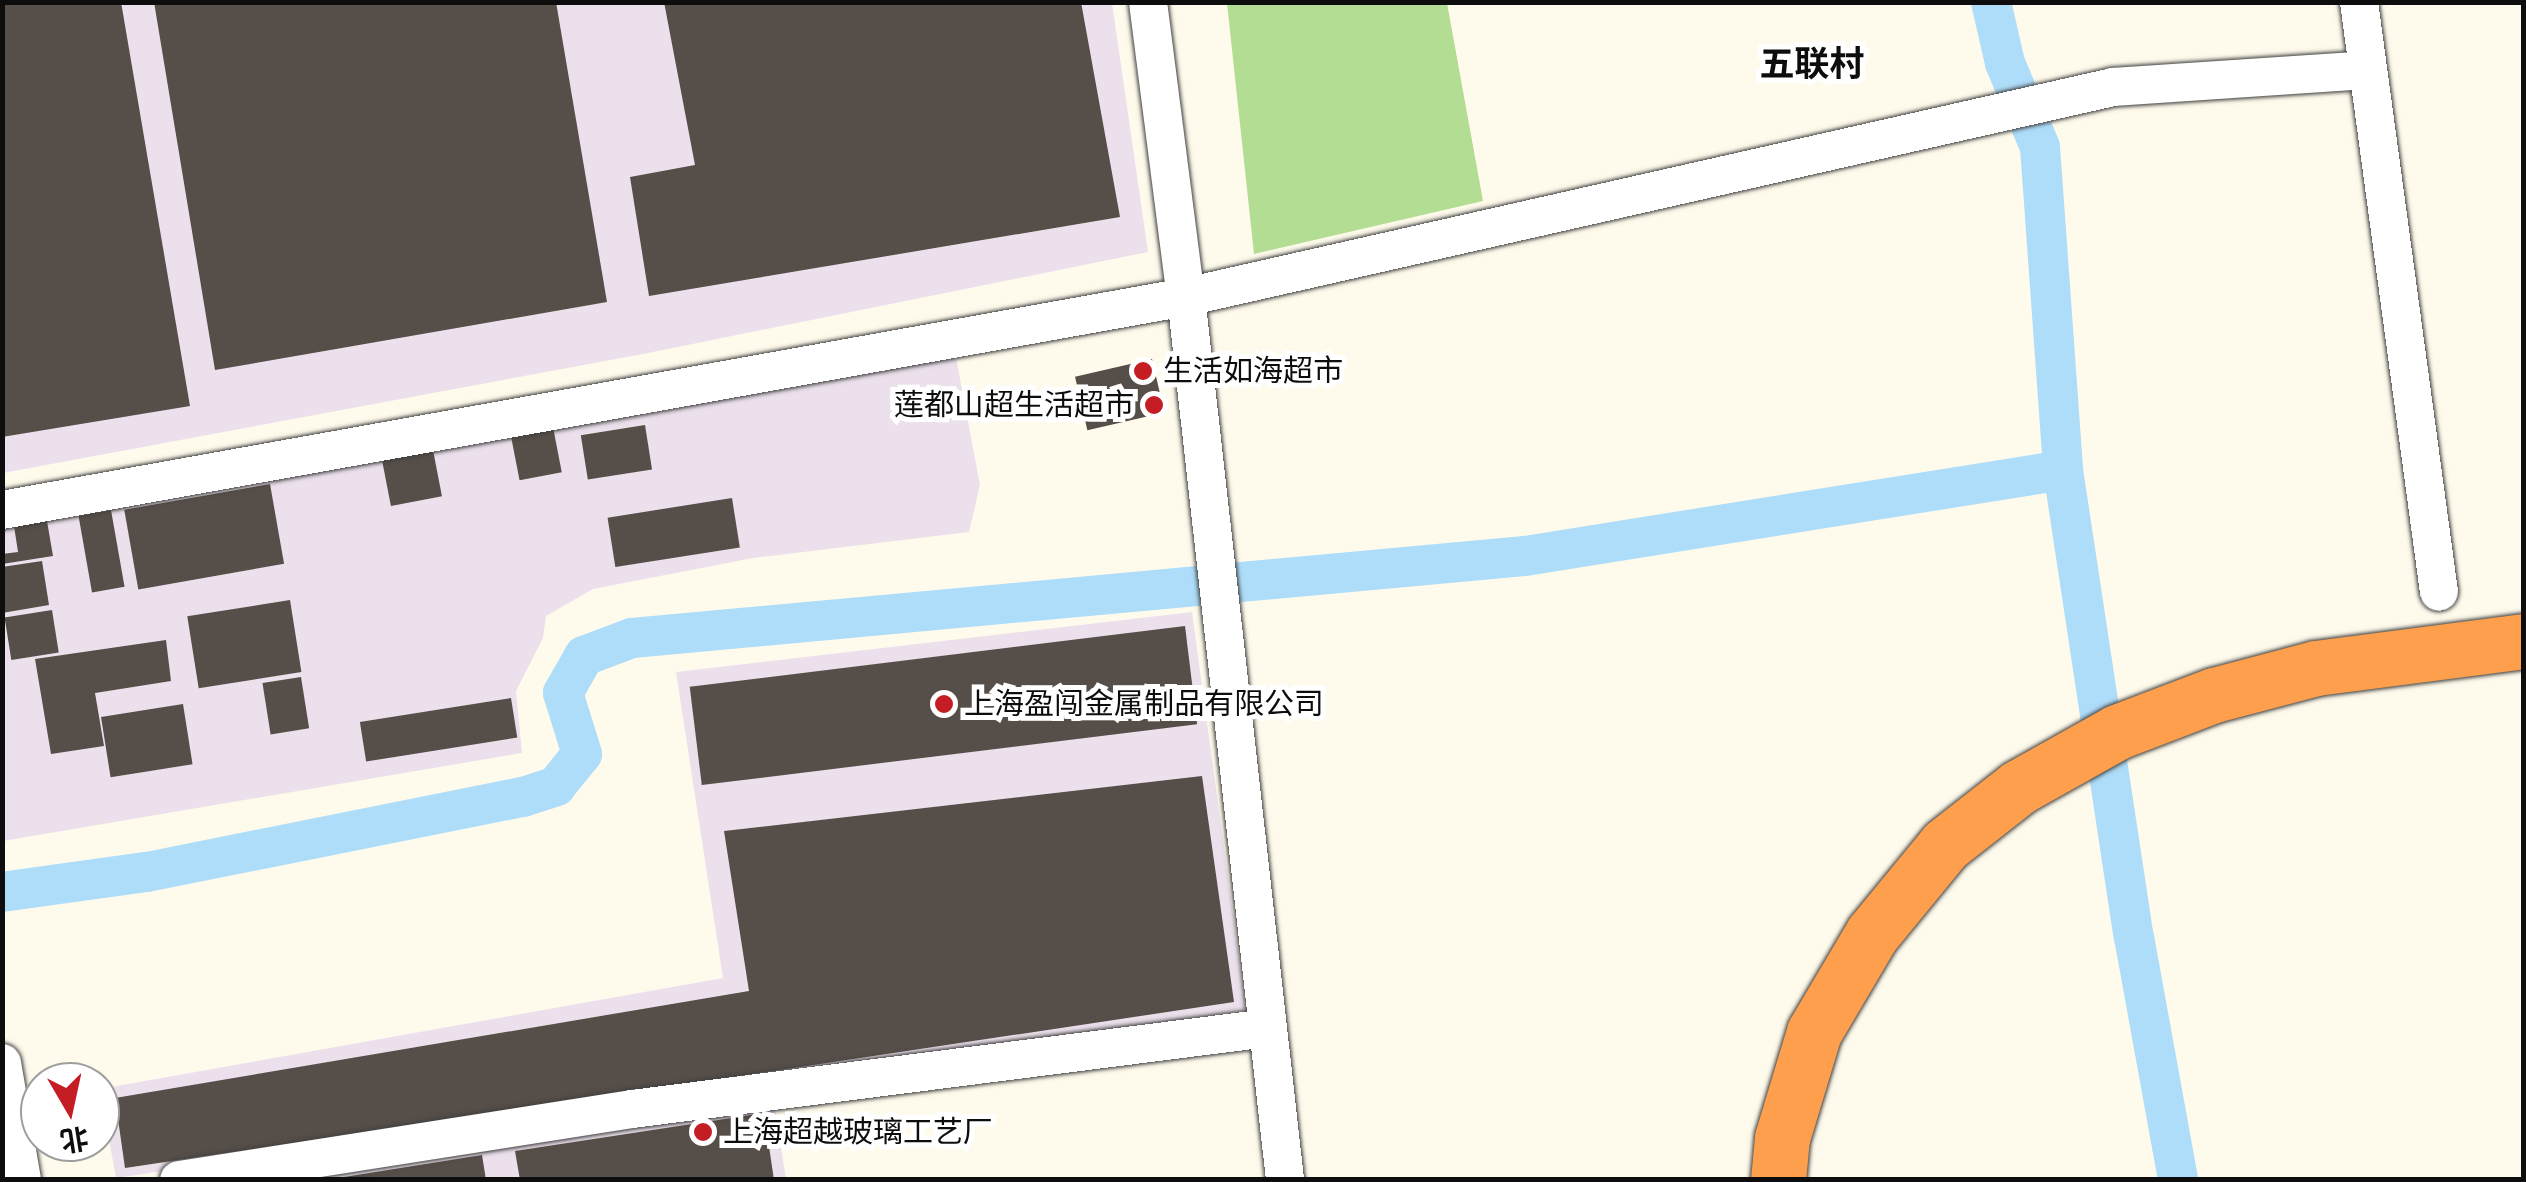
<!DOCTYPE html>
<meta charset="utf-8">
<style>
body{margin:0}
#map{position:relative;width:2526px;height:1182px;overflow:hidden;background:#fffbec;font-family:"Source Serif 4","Noto Sans SC",serif}
div>[style]{position:absolute}
.industrial>*{inset:0;background:#ebe0ec}
.forest>*{inset:0;background:#b3dd92}
.canal>*{height:40px;margin:-20px;padding:0 20px;transform-origin:20px;border-radius:20px;background:#aeddfa}
.building>*{inset:0;background:#564e48;transform-origin:0 0}
.roads{filter:drop-shadow(0 0 2px #404040) drop-shadow(0 0 2px #404040)}
.minor>*{height:38px;margin:-19px;padding:0 19px;transform-origin:19px;border-radius:19px;background:#fff}
.motorway>*{height:55px;margin:-27.5px;padding:0 27.5px;transform-origin:27.5px;border-radius:27.5px;background:#fd9f4d}
.dots>*{width:28px;height:28px;translate:-50% -50%;box-sizing:border-box;border:5px solid #fff;border-radius:50%}
span{translate:-50% -50%;white-space:nowrap;text-align:center;line-height:1.15;-webkit-text-stroke:10px #fff;paint-order:stroke}
.poi-label{font-size:30px;color:#0d0d0d}
.left{translate:0 -50%;text-align:left}
.right{translate:-100% -50%;text-align:right}
.quarter-label{font-size:35px;color:#0d0d0d;font-weight:700}
.frame{position:absolute;inset:0;border:5px solid #0d0d0d;pointer-events:none}
.north{position:absolute;left:20px;top:1062px;width:100px;height:100px;box-sizing:border-box;background:#fff;border:2px solid #9e9e9e;border-radius:50%;rotate:171deg;font-size:28px;font-weight:700;line-height:40px;text-align:center;color:#0d0d0d}
.north::after{content:'';display:block;margin:auto;width:35px;height:45px;background:#c41d24;clip-path:polygon(50% 0,100% 100%,50% 72%,0 100%)}
</style>
<div id="map">
<div class="industrial">
<div style="clip-path:polygon(3px 3px,1112px 3px,1148px 252px,643px 354px,3px 473px)"></div>
<div style="clip-path:polygon(954px 347px,980px 485px,969px 532px,753px 558px,593px 589px,546px 616px,543px 638px,516px 691px,522px 753px,3px 841px,3px 527px)"></div>
<div style="clip-path:polygon(1192px 612px,1246px 1010px,116px 1178px,100px 1089px,723px 978px,676px 672px)"></div>
<div style="clip-path:polygon(774px 1103px,786px 1179px,249px 1180px)"></div>
</div>
<div class="forest">
<div style="clip-path:polygon(1227px 3px,1447px 3px,1483px 201px,1254px 254px)"></div>
</div>
<div class="canal">
<div style="left:1991px;top:2px;width:63px;rotate:77.1deg"></div>
<div style="left:2005px;top:63px;width:91px;rotate:67.4deg"></div>
<div style="left:2040px;top:147px;width:324px;rotate:85.9deg"></div>
<div style="left:2063px;top:470px;width:472px;rotate:81.4deg"></div>
<div style="left:2134px;top:937px;width:247px;rotate:79.7deg"></div>
<div style="left:2px;top:892px;width:146px;rotate:-7.9deg"></div>
<div style="left:147px;top:872px;width:383px;rotate:-11.3deg"></div>
<div style="left:523px;top:797px;width:35px;rotate:-18deg"></div>
<div style="left:556px;top:786px;width:41px;rotate:-50.9deg"></div>
<div style="left:582px;top:754px;width:64px;rotate:-107.3deg"></div>
<div style="left:563px;top:693px;width:43px;rotate:-60.4deg"></div>
<div style="left:584px;top:656px;width:51px;rotate:-20.6deg"></div>
<div style="left:632px;top:638px;width:897px;rotate:-5.25deg"></div>
<div style="left:1525px;top:556px;width:545px;rotate:-9.08deg"></div>
</div>
<div class="building">
<div style="clip-path:polygon(2px 2px,121px 2px,190px 406px,2px 437px)"></div>
<div style="clip-path:polygon(154px 2px,556px 2px,607px 302px,215px 370px)"></div>
<div style="clip-path:polygon(664px 2px,1081px 2px,1120px 217px,649px 296px,630px 177px,695px 165px)"></div>
<div style="left:1152px;top:359px;width:55px;height:79px;rotate:77deg"></div>
<div style="left:645px;top:425px;width:45px;height:65px;rotate:81deg"></div>
<div style="left:553px;top:427px;width:46px;height:43px;rotate:79deg"></div>
<div style="left:433px;top:450px;width:47px;height:52px;rotate:79deg"></div>
<div style="left:270px;top:484px;width:81px;height:148px;rotate:80deg"></div>
<div style="left:732px;top:498px;width:50px;height:126px;rotate:81deg"></div>
<div style="left:111px;top:510px;width:78px;height:33px;rotate:80deg"></div>
<div style="clip-path:polygon(47px 521px,53px 556px,2px 564px,2px 554px,18px 552px,14px 526px)"></div>
<div style="clip-path:polygon(42px 561px,49px 605px,2px 613px,2px 567px)"></div>
<div style="left:290px;top:600px;width:73px;height:104px;rotate:81deg"></div>
<div style="left:52px;top:610px;width:43px;height:48px;rotate:81deg"></div>
<div style="left:1185px;top:626px;width:99px;height:499px;rotate:83deg"></div>
<div style="clip-path:polygon(166px 640px,171px 681px,95px 693px,104px 746px,51px 754px,35px 659px)"></div>
<div style="left:301px;top:677px;width:52px;height:39px;rotate:81deg"></div>
<div style="left:511px;top:698px;width:40px;height:153px;rotate:81deg"></div>
<div style="left:183px;top:704px;width:61px;height:83px;rotate:81deg"></div>
<div style="clip-path:polygon(1202px 776px,1234px 1002px,125px 1168px,115px 1098px,749px 991px,724px 831px)"></div>
<div style="clip-path:polygon(764px 1113px,774px 1180px,520px 1180px,515px 1151px)"></div>
<div style="clip-path:polygon(482px 1155px,486px 1180px,345px 1180px,344px 1177px)"></div>
</div>
<div class="roads">
<div class="minor">
<div style="left:1148px;top:2px;width:297px;rotate:82.7deg"></div>
<div style="left:1186px;top:297px;width:889px;rotate:83.6deg"></div>
<div style="left:2359px;top:2px;width:595px;rotate:82.28deg"></div>
<div style="left:2px;top:510px;width:1203px;rotate:-10.2deg"></div>
<div style="left:1186px;top:297px;width:950px;rotate:-12.76deg"></div>
<div style="left:2113px;top:87px;width:254px;rotate:-3.8deg"></div>
<div style="left:2px;top:1063px;width:119px;rotate:80.3deg"></div>
<div style="left:179px;top:1180px;width:459px;rotate:-8.9deg"></div>
<div style="left:632px;top:1109px;width:641px;rotate:-7.26deg"></div>
</div>
<div class="motorway">
<div style="left:1778px;top:1180px;width:42px;rotate:-84.6deg"></div>
<div style="left:1782px;top:1138px;width:111px;rotate:-73.2deg"></div>
<div style="left:1814px;top:1032px;width:114px;rotate:-59.4deg"></div>
<div style="left:1872px;top:934px;width:115px;rotate:-50.6deg"></div>
<div style="left:1945px;top:845px;width:94px;rotate:-38.1deg"></div>
<div style="left:2019px;top:787px;width:112px;rotate:-29.3deg"></div>
<div style="left:2117px;top:732px;width:104px;rotate:-20.9deg"></div>
<div style="left:2214px;top:695px;width:106px;rotate:-14.8deg"></div>
<div style="left:2316px;top:668px;width:210px;rotate:-7.4deg"></div>
</div>
</div>
<div class="dots">
<div style="left:1143px;top:371px;background:#c41d24"></div>
<div style="left:1154px;top:405px;background:#c41d24"></div>
<div style="left:944px;top:704px;background:#c41d24"></div>
<div style="left:703px;top:1132px;background:#c41d24"></div>
</div>
<div class="poi-label">
<span class="left" style="left:1163px;top:371px">生活如海超市</span>
<span class="right" style="left:1134px;top:405px">莲都山超生活超市</span>
<span class="left" style="left:964px;top:704px">上海盈闯金属制品有限公司</span>
<span class="left" style="left:723px;top:1132px">上海超越玻璃工艺厂</span>
</div>
<div class="quarter-label">
<span style="left:1812px;top:64px">五联村</span>
</div>
<div class="frame"></div>
<div class="north">北</div>
</div>
